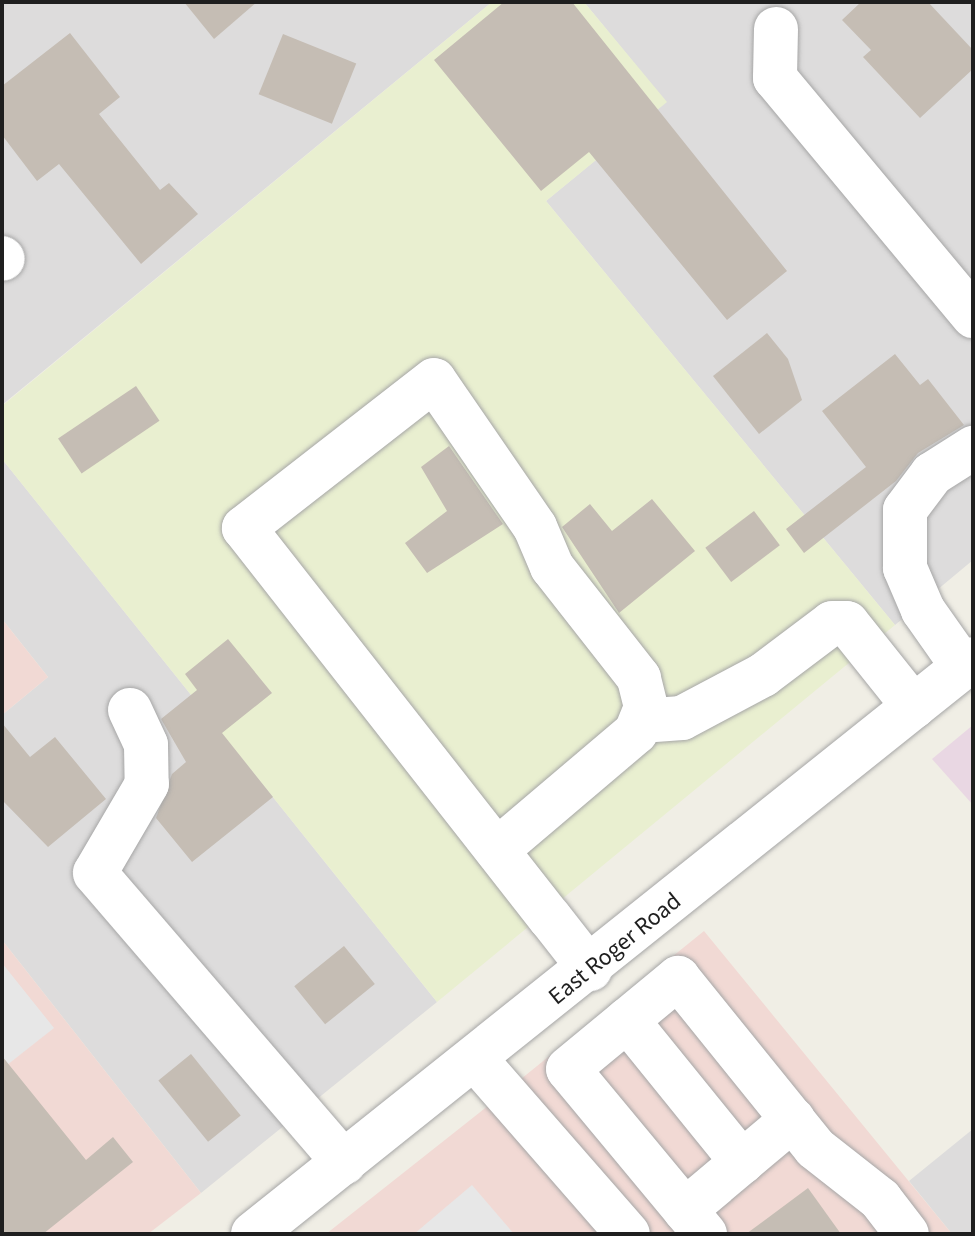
<!DOCTYPE html>
<style>
body{margin:0}
#map{position:relative;width:975px;height:1236px;overflow:hidden;background:#f0eee5;font-family:"Source Sans 3",sans-serif}
div>[style]{position:absolute}
.residential>*{inset:0;background:#dddcdc}
.commercial>*{inset:0;background:#f1d9d4}
.industrial>*{inset:0;background:#e9d7e3}
.farmland>*{inset:0;background:#e9efd0}
.parking>*{inset:0;background:#e7e7e7}
.building>*{inset:0;background:#c5bdb4;transform-origin:0 0}
.roads{filter:drop-shadow(0 0 2px #a6a6a6) drop-shadow(0 0 2px #a6a6a6)}
.minor>*{height:44px;margin:-22px;padding:0 22px;transform-origin:22px;border-radius:22px;background:#fff}
span{translate:-50% -50%;white-space:nowrap;text-align:center;line-height:1.15;-webkit-text-stroke:6px #fff;paint-order:stroke}
.street-label{font-size:24px;color:#1f1f1f}
.frame{position:absolute;inset:0;border:4px solid #1f1f1f;pointer-events:none}
</style>
<div id="map">
<div class="residential">
<div style="clip-path:polygon(2px 2px,492px 2px,2px 405px)"></div>
<div style="clip-path:polygon(584px 2px,973px 2px,973px 560px,895px 625px,546px 201px,666px 102px)"></div>
<div style="clip-path:polygon(2px 459px,437px 1002px,201px 1193px,2px 940px,2px 715px,48px 677px,2px 619px)"></div>
<div style="clip-path:polygon(973px 1129px,973px 1234px,952px 1234px,909px 1181px)"></div>
</div>
<div class="commercial">
<div style="clip-path:polygon(2px 619px,48px 677px,2px 715px)"></div>
<div style="clip-path:polygon(704px 931px,952px 1234px,326px 1234px,479px 1113px)"></div>
<div style="clip-path:polygon(2px 940px,201px 1193px,148px 1234px,2px 1234px)"></div>
</div>
<div class="industrial">
<div style="clip-path:polygon(973px 725px,973px 805px,932px 759px)"></div>
</div>
<div class="farmland">
<div style="clip-path:polygon(492px 2px,584px 2px,667px 102px,546px 201px,895px 625px,437px 1002px,2px 459px,2px 406px)"></div>
</div>
<div class="parking">
<div style="clip-path:polygon(2px 963px,54px 1028px,2px 1069px)"></div>
<div style="clip-path:polygon(472px 1185px,514px 1234px,414px 1234px)"></div>
</div>
<div class="building">
<div style="clip-path:polygon(184px 2px,257px 2px,214px 39px)"></div>
<div style="clip-path:polygon(504px 2px,572px 2px,787px 271px,727px 320px,589px 152px,541px 191px,434px 60px)"></div>
<div style="clip-path:polygon(861px 2px,928px 2px,973px 50px,973px 69px,920px 118px,863px 57px,871px 50px,842px 20px)"></div>
<div style="clip-path:polygon(70px 33px,120px 97px,99px 114px,160px 190px,169px 183px,198px 214px,141px 264px,59px 164px,37px 181px,2px 135px,2px 86px)"></div>
<div style="left:283px;top:34px;width:79px;height:65px;rotate:22deg"></div>
<div style="clip-path:polygon(767px 333px,788px 359px,802px 400px,759px 434px,713px 376px)"></div>
<div style="clip-path:polygon(895px 354px,920px 385px,928px 379px,964px 425px,918px 453px,896px 481px,804px 553px,786px 529px,866px 467px,822px 411px)"></div>
<div style="left:136px;top:386px;width:42px;height:94px;rotate:56deg"></div>
<div style="clip-path:polygon(449px 446px,503px 524px,427px 573px,405px 543px,447px 511px,421px 467px)"></div>
<div style="clip-path:polygon(652px 499px,695px 551px,619px 613px,562px 527px,590px 504px,612px 531px)"></div>
<div style="left:754px;top:511px;width:43px;height:61px;rotate:53deg"></div>
<div style="clip-path:polygon(228px 639px,272px 693px,222px 733px,273px 797px,192px 862px,156px 818px,172px 774px,186px 762px,161px 719px,197px 690px,185px 674px)"></div>
<div style="clip-path:polygon(2px 723px,30px 757px,55px 737px,106px 799px,48px 847px,2px 800px)"></div>
<div style="left:344px;top:946px;width:49px;height:64px;rotate:51deg"></div>
<div style="left:191px;top:1054px;width:79px;height:42px;rotate:51deg"></div>
<div style="clip-path:polygon(2px 1056px,86px 1160px,113px 1137px,133px 1162px,43px 1234px,2px 1234px)"></div>
<div style="clip-path:polygon(808px 1188px,841px 1234px,746px 1234px)"></div>
</div>
<div class="roads">
<div class="minor">
<div style="left:776px;top:29px;width:49px;rotate:91.2deg"></div>
<div style="left:775px;top:78px;width:310px;rotate:50.2deg"></div>
<div style="left:2px;top:258px;width:1px;rotate:45deg"></div>
<div style="left:963px;top:667px;width:70px;rotate:-125.1deg"></div>
<div style="left:923px;top:610px;width:46px;rotate:-113.2deg"></div>
<div style="left:905px;top:568px;width:58px;rotate:-90deg"></div>
<div style="left:905px;top:510px;width:45px;rotate:-53.1deg"></div>
<div style="left:932px;top:474px;width:49px;rotate:-32.4deg"></div>
<div style="left:130px;top:710px;width:38px;rotate:65deg"></div>
<div style="left:146px;top:745px;width:39px;rotate:89deg"></div>
<div style="left:147px;top:784px;width:103px;rotate:120.3deg"></div>
<div style="left:95px;top:873px;width:382px;rotate:49.3deg"></div>
<div style="left:641px;top:721px;width:41px;rotate:-4.2deg"></div>
<div style="left:682px;top:718px;width:92px;rotate:-28deg"></div>
<div style="left:763px;top:675px;width:86px;rotate:-37deg"></div>
<div style="left:832px;top:623px;width:15px"></div>
<div style="left:847px;top:623px;width:107px;rotate:51.4deg"></div>
<div style="left:497px;top:850px;width:182px;rotate:-40.3deg"></div>
<div style="left:636px;top:732px;width:27px;rotate:-68deg"></div>
<div style="left:646px;top:707px;width:30px;rotate:-104deg"></div>
<div style="left:639px;top:678px;width:141px;rotate:-128.1deg"></div>
<div style="left:552px;top:567px;width:43px;rotate:-113deg"></div>
<div style="left:535px;top:527px;width:178px;rotate:-124.5deg"></div>
<div style="left:434px;top:380px;width:241px;rotate:142.1deg"></div>
<div style="left:244px;top:528px;width:496px;rotate:51.9deg"></div>
<div style="left:550px;top:918px;width:65px;rotate:51.9deg"></div>
<div style="left:627px;top:1020px;width:183px;rotate:51deg"></div>
<div style="left:476px;top:1060px;width:231px;rotate:48.9deg"></div>
<div style="left:685px;top:1210px;width:141px;rotate:-40.1deg"></div>
<div style="left:253px;top:1234px;width:921px;rotate:-38.61deg"></div>
<div style="left:705px;top:1234px;width:214px;rotate:-129.7deg"></div>
<div style="left:568px;top:1069px;width:143px;rotate:-39.6deg"></div>
<div style="left:678px;top:978px;width:218px;rotate:51.1deg"></div>
<div style="left:815px;top:1148px;width:83px;rotate:38.1deg"></div>
<div style="left:880px;top:1199px;width:44px;rotate:52.4deg"></div>
</div>
</div>
<div class="street-label">
<span style="left:615px;top:949px;rotate:-39deg">East Roger Road</span>
</div>
<div class="frame"></div>
</div>
